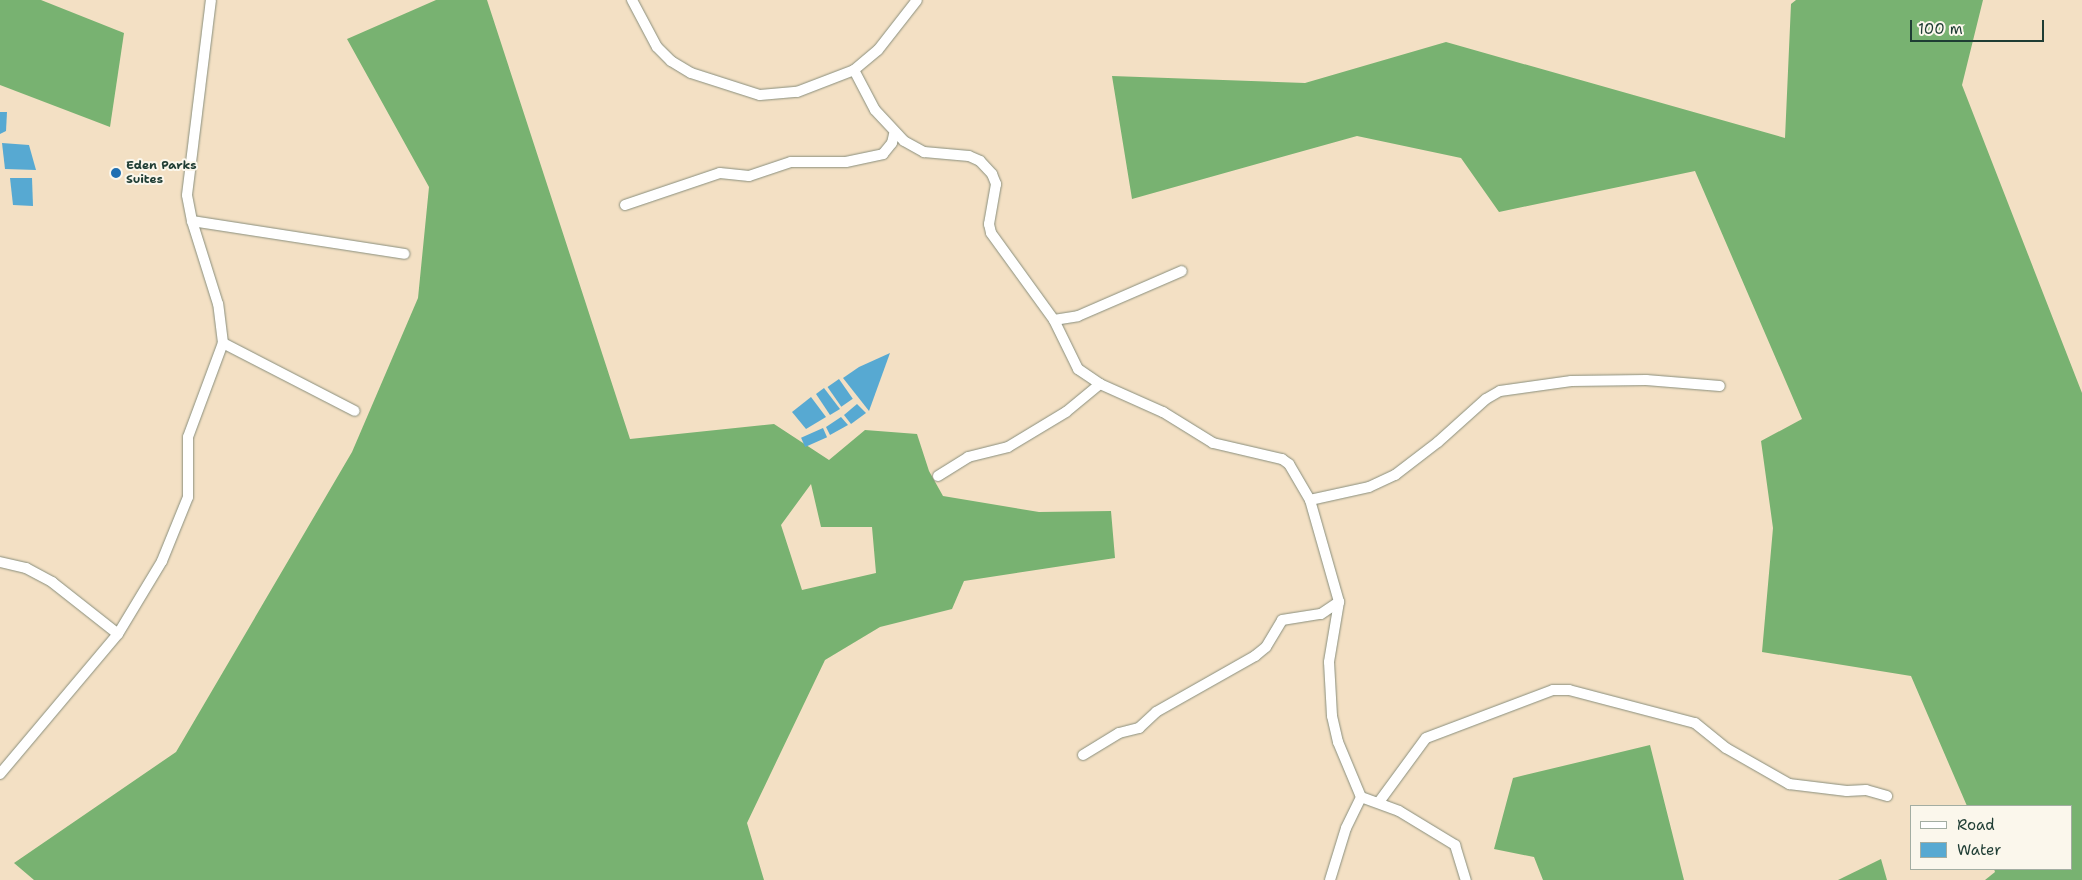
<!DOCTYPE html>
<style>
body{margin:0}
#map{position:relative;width:2082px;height:880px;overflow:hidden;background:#f3e0c4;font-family:"Shantell Sans",sans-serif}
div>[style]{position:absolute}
.forest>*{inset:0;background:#78b271}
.water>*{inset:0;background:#57a9d2;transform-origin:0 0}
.roads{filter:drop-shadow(0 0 1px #898e7c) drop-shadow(0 0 1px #898e7c)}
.minor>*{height:10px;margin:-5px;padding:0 5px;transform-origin:5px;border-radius:5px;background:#fff}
.dots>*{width:14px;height:14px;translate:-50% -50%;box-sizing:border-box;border:2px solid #fbf7ec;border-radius:50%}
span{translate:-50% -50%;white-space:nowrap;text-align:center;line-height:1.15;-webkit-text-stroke:4px #fbf7ec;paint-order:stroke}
.poi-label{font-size:12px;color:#1f3d34;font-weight:700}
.left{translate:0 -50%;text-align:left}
.legend{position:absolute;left:1910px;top:805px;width:162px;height:65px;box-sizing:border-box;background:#fbf7ec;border:1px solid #a3ada2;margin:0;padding:6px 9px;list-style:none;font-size:15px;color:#1f3d34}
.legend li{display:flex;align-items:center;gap:10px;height:25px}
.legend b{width:25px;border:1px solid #a3ada2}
.scale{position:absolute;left:1910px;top:20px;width:134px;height:22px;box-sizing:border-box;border:2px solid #1f3d34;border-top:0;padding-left:6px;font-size:15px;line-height:18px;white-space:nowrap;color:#1f3d34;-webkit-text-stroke:4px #fbf7ec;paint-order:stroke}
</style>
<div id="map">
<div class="forest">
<div style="clip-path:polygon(0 0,41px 0,124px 33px,110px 127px,0 85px)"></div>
<div style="clip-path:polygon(evenodd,436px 0,487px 0,630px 439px,774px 424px,829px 460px,865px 430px,917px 434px,929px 471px,943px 496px,1039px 512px,1111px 511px,1115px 558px,964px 581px,952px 609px,880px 627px,825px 660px,747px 823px,764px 880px,34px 880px,14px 863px,176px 752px,352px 452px,418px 298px,429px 187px,347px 39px,436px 0,811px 484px,821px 527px,872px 527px,876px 573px,802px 590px,781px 525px,811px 484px)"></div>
<div style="clip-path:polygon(1796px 0,1983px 0,1962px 85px,2082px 393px,2082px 880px,1985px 880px,1995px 872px,1994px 869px,2071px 869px,2071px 806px,1967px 806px,1911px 676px,1762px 652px,1773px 528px,1761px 441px,1802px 419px,1695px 171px,1499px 212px,1461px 158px,1357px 136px,1132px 199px,1112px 76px,1305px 83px,1446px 42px,1785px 138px,1791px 4px)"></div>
<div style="clip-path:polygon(1650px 745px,1684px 880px,1543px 880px,1534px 857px,1494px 849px,1513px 778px)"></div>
<div style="clip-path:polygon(1881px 859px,1887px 880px,1838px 880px)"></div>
</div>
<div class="water">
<div style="clip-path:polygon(0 112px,7px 112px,6px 131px,0 134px)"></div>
<div style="clip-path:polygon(2px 143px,29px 145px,36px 170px,5px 169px)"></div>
<div style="clip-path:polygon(10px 178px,32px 178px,33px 206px,13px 205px)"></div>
<div style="clip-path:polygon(890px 353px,869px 411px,843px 378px,859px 367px)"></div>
<div style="left:839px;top:379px;width:24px;height:14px;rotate:55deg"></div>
<div style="clip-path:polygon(824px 388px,840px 409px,830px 415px,816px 394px)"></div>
<div style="clip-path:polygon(811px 397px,826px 417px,806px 429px,792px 412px)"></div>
<div style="clip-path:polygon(857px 404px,866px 413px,851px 424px,844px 415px)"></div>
<div style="clip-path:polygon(841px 417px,848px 425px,830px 435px,826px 427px)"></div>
<div style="left:823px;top:428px;width:10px;height:24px;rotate:66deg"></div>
</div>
<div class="roads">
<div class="minor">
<div style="left:632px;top:0;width:53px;rotate:62deg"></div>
<div style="left:657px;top:47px;width:20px;rotate:45deg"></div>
<div style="left:671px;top:61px;width:23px;rotate:31deg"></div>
<div style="left:691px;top:73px;width:72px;rotate:17.7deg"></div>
<div style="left:760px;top:95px;width:37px;rotate:-5deg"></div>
<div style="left:797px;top:92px;width:61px;rotate:-21.1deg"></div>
<div style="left:854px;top:70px;width:31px;rotate:-40deg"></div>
<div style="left:878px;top:50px;width:63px;rotate:-52deg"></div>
<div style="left:854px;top:70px;width:45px;rotate:62.3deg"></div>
<div style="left:875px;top:110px;width:42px;rotate:46.9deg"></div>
<div style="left:904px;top:141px;width:23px;rotate:29deg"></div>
<div style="left:924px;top:152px;width:45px;rotate:5.1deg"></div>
<div style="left:969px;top:156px;width:12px;rotate:24deg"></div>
<div style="left:980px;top:161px;width:18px;rotate:47deg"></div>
<div style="left:992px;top:174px;width:11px;rotate:68deg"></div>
<div style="left:996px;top:184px;width:41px;rotate:99.9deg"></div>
<div style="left:989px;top:224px;width:9px;rotate:77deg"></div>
<div style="left:991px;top:233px;width:107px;rotate:54.1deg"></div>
<div style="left:1054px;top:320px;width:55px;rotate:63.9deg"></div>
<div style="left:1078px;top:369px;width:27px;rotate:34deg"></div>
<div style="left:1100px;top:384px;width:69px;rotate:24deg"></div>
<div style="left:1163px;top:412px;width:59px;rotate:31.8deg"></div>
<div style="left:1213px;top:443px;width:71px;rotate:13.1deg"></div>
<div style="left:1282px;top:459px;width:9px;rotate:36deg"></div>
<div style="left:1289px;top:464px;width:42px;rotate:59.7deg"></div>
<div style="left:1310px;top:500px;width:106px;rotate:74.1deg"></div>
<div style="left:1339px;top:602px;width:61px;rotate:99.5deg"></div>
<div style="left:1329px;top:662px;width:54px;rotate:86.8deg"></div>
<div style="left:1332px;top:716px;width:27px;rotate:77deg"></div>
<div style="left:1338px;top:742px;width:60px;rotate:67.3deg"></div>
<div style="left:1361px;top:797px;width:40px;rotate:20.2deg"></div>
<div style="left:1399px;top:811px;width:66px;rotate:31.3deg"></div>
<div style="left:1455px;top:845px;width:37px;rotate:73deg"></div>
<div style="left:625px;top:205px;width:100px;rotate:-18.6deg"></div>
<div style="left:720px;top:173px;width:29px;rotate:6deg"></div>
<div style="left:749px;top:176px;width:44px;rotate:-18.4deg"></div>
<div style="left:791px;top:162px;width:55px"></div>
<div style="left:846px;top:162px;width:38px;rotate:-12deg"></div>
<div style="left:883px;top:154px;width:14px;rotate:-51deg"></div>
<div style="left:892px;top:143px;width:9px;rotate:-77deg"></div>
<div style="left:192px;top:221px;width:215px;rotate:8.8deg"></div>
<div style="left:1054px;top:320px;width:24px;rotate:-9deg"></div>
<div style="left:1078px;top:316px;width:113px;rotate:-23.4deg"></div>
<div style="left:223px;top:343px;width:148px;rotate:27.3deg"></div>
<div style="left:938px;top:476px;width:36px;rotate:-32deg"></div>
<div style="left:968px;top:457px;width:41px;rotate:-14deg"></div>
<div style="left:1008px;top:447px;width:68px;rotate:-31.1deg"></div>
<div style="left:1066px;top:412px;width:44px;rotate:-39.5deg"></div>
<div style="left:1310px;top:500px;width:60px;rotate:-12.4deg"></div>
<div style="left:1369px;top:487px;width:29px;rotate:-25deg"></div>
<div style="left:1395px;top:475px;width:54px;rotate:-37.5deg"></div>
<div style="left:1438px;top:442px;width:64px;rotate:-41.9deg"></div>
<div style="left:1486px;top:399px;width:16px;rotate:-30deg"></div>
<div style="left:1500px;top:391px;width:72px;rotate:-8deg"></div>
<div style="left:1571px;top:381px;width:75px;rotate:-0.8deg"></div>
<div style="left:1646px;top:380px;width:74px;rotate:4.6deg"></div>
<div style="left:0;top:562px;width:27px;rotate:13deg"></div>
<div style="left:26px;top:568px;width:30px;rotate:28deg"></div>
<div style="left:52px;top:582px;width:84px;rotate:38.2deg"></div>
<div style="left:1083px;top:755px;width:42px;rotate:-31.4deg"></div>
<div style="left:1119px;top:733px;width:21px;rotate:-14deg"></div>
<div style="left:1139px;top:728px;width:23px;rotate:-43deg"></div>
<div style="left:1156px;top:712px;width:114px;rotate:-29.5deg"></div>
<div style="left:1255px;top:656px;width:14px;rotate:-39deg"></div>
<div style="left:1266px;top:647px;width:31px;rotate:-59deg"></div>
<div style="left:1282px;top:620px;width:39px;rotate:-9deg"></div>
<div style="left:1321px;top:614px;width:22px;rotate:-34deg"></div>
<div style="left:0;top:774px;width:183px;rotate:-49.9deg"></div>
<div style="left:118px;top:634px;width:85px;rotate:-58.9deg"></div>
<div style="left:162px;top:561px;width:69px;rotate:-67.9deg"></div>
<div style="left:188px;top:497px;width:60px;rotate:-90deg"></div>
<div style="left:188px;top:437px;width:100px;rotate:-69.6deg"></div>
<div style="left:223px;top:343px;width:39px;rotate:-97deg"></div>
<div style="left:218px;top:304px;width:87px;rotate:-107.4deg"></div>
<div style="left:192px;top:221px;width:26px;rotate:-101deg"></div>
<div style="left:187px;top:195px;width:196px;rotate:-83deg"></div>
<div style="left:1379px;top:802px;width:79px;rotate:-53.7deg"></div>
<div style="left:1426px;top:738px;width:136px;rotate:-20.7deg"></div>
<div style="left:1553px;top:690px;width:16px"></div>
<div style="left:1569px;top:690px;width:130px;rotate:14.7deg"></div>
<div style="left:1695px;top:723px;width:40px;rotate:39deg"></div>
<div style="left:1726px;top:748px;width:73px;rotate:29.7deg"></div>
<div style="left:1789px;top:784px;width:58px;rotate:6.9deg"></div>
<div style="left:1847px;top:791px;width:19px;rotate:-3deg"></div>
<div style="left:1866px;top:790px;width:22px;rotate:16deg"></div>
<div style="left:1330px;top:880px;width:54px;rotate:-72.9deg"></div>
<div style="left:1346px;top:828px;width:34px;rotate:-64deg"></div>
</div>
</div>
<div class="dots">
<div style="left:116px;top:173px;background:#1f6fb2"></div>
</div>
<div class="poi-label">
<span class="left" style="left:126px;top:173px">Eden Parks<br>Suites</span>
</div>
<ul class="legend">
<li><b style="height:6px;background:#fff"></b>Road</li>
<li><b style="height:14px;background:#57a9d2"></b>Water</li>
</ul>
<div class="scale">100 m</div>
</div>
